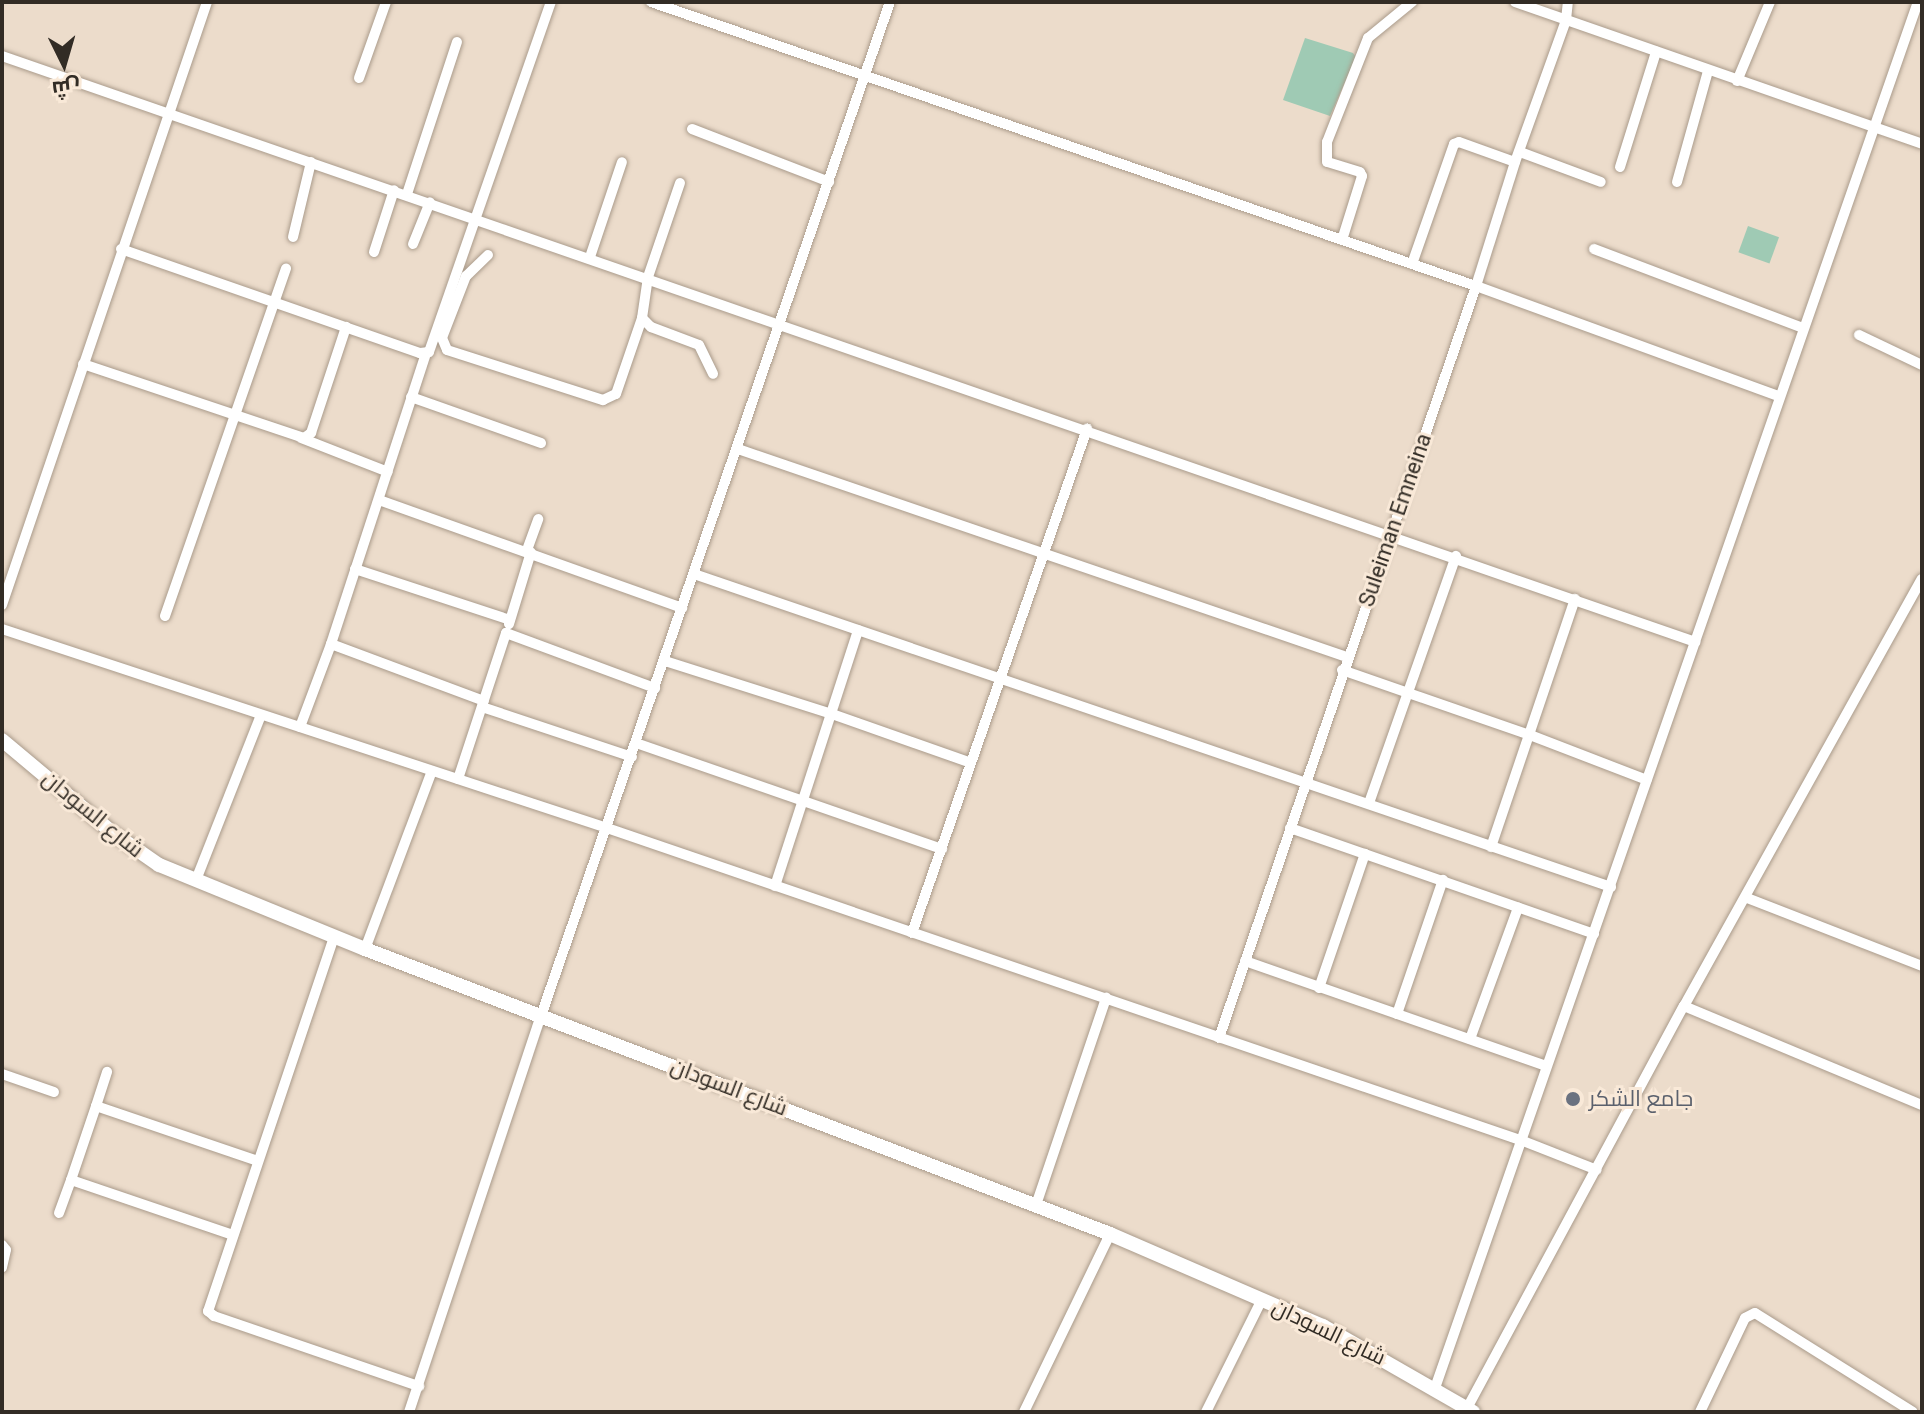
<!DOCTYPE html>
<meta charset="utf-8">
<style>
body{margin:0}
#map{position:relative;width:1924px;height:1414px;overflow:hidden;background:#ecdccb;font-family:Roboto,Cairo,sans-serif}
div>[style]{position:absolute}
.green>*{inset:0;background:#9fcab4;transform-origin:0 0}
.roads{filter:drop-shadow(0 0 2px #aa9b8b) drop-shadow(0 0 2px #aa9b8b)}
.minor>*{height:10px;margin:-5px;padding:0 5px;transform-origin:5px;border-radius:5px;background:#fff}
.major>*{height:14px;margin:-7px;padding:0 7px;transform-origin:7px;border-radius:7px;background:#fff}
.dots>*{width:22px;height:22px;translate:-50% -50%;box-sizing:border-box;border:4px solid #f9e9d8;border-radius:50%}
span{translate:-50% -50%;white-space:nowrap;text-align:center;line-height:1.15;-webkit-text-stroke:6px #f9e9d8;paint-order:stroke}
.street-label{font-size:22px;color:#322c25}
.worship-label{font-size:22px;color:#5b616d}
.left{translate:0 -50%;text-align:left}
.frame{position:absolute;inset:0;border:4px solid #322c25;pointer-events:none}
.north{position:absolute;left:24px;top:24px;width:80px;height:80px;-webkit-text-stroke:6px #f9e9d8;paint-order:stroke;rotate:175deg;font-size:22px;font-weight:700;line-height:32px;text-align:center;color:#322c25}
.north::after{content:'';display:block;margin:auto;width:28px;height:36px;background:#322c25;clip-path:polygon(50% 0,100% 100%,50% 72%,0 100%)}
</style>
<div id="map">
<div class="green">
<div style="clip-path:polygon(1305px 38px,1353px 53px,1356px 57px,1330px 116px,1283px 100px)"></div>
<div style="left:1748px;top:226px;width:33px;height:28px;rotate:20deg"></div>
</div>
<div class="roads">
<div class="minor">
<div style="left:651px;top:2px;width:873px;rotate:19deg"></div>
<div style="left:1476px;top:286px;width:321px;rotate:20deg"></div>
<div style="left:1515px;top:2px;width:431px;rotate:19.2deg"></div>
<div style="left:2px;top:56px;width:1792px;rotate:19.09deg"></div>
<div style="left:359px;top:78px;width:81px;rotate:-70.4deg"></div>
<div style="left:1737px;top:81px;width:86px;rotate:-67.3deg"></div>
<div style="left:692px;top:129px;width:147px;rotate:21.1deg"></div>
<div style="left:1520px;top:152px;width:86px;rotate:20.3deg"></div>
<div style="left:1620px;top:167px;width:121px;rotate:-72.6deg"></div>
<div style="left:1677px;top:182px;width:115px;rotate:-74.4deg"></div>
<div style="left:680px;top:183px;width:99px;rotate:108.8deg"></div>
<div style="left:648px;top:277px;width:41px;rotate:98.3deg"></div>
<div style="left:642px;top:318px;width:13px;rotate:45deg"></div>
<div style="left:651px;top:327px;width:51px;rotate:20.6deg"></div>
<div style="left:699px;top:345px;width:32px;rotate:64deg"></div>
<div style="left:407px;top:194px;width:160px;rotate:-71.8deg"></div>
<div style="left:293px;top:237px;width:77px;rotate:-76.5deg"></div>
<div style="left:1342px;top:240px;width:67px;rotate:-72.6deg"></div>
<div style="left:1362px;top:176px;width:4px;rotate:-117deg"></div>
<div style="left:1360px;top:172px;width:34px;rotate:-163deg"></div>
<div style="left:1327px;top:162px;width:20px;rotate:-90deg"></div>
<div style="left:1327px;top:142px;width:112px;rotate:-68.5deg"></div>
<div style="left:1368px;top:38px;width:57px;rotate:-39.3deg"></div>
<div style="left:413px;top:244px;width:45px;rotate:-68deg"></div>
<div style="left:121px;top:249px;width:317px;rotate:19.2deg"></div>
<div style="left:420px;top:353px;width:9px;rotate:-6deg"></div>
<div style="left:429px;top:352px;width:371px;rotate:-70.8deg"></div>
<div style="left:1594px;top:249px;width:223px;rotate:20.7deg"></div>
<div style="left:374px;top:252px;width:65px;rotate:-72.1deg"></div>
<div style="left:488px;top:255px;width:30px;rotate:136deg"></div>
<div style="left:466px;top:276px;width:66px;rotate:111.2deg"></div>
<div style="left:442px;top:338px;width:13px;rotate:67deg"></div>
<div style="left:447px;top:350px;width:164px;rotate:17.8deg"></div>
<div style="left:603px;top:400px;width:14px;rotate:-25deg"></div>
<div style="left:616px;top:394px;width:80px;rotate:-71.1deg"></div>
<div style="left:590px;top:257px;width:100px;rotate:-71.4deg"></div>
<div style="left:1412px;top:264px;width:127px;rotate:-70.7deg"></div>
<div style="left:1454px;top:144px;width:5px;rotate:-22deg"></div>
<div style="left:1459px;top:142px;width:59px;rotate:19.7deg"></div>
<div style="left:1859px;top:335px;width:70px;rotate:25.5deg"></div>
<div style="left:83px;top:364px;width:233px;rotate:18.5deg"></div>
<div style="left:304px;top:438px;width:9px;rotate:-36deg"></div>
<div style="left:311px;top:433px;width:112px;rotate:-71.7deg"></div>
<div style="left:411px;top:397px;width:138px;rotate:19.5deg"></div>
<div style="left:301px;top:438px;width:93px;rotate:21.3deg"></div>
<div style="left:738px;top:449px;width:644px;rotate:18.86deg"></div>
<div style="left:379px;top:500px;width:322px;rotate:19.6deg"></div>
<div style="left:527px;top:550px;width:33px;rotate:-70deg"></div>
<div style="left:355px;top:569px;width:163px;rotate:18.2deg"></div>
<div style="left:694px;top:574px;width:969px;rotate:18.85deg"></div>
<div style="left:2px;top:605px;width:637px;rotate:-71.22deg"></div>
<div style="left:165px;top:616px;width:368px;rotate:-70.8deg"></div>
<div style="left:509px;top:624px;width:75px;rotate:-73deg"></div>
<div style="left:2px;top:629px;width:637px;rotate:18.21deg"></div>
<div style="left:607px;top:828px;width:968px;rotate:18.87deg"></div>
<div style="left:1523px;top:1141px;width:79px;rotate:21.4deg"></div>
<div style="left:331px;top:644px;width:163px;rotate:20.4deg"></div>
<div style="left:665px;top:661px;width:175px;rotate:17.6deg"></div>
<div style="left:832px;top:714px;width:147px;rotate:19.4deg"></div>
<div style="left:1342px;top:670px;width:199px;rotate:19.1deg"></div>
<div style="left:1530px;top:735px;width:125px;rotate:21deg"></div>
<div style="left:482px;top:707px;width:158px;rotate:18.4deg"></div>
<div style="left:300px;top:727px;width:89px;rotate:-69.5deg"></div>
<div style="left:331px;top:644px;width:306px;rotate:-71.9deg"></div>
<div style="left:636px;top:743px;width:324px;rotate:19.1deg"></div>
<div style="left:458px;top:779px;width:154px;rotate:-71.8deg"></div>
<div style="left:506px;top:633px;width:159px;rotate:20.3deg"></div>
<div style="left:1369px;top:803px;width:262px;rotate:-70.6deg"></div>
<div style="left:1290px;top:828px;width:322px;rotate:19.2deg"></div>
<div style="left:1491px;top:847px;width:262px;rotate:-71.3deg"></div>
<div style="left:196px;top:880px;width:177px;rotate:-68.5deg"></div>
<div style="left:775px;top:886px;width:269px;rotate:-72deg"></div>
<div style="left:1747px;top:898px;width:188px;rotate:21.2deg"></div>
<div style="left:912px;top:933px;width:534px;rotate:-70.85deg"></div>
<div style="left:334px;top:937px;width:395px;rotate:108.6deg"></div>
<div style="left:208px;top:1311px;width:8px;rotate:40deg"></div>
<div style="left:214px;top:1316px;width:217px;rotate:18.9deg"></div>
<div style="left:365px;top:949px;width:190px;rotate:-69.4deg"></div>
<div style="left:1245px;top:961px;width:319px;rotate:19.2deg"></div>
<div style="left:1319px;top:988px;width:142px;rotate:-71.1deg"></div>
<div style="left:1684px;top:1006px;width:258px;rotate:22.6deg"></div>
<div style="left:1397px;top:1014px;width:142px;rotate:-71.1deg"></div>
<div style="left:1219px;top:1038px;width:795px;rotate:-71.13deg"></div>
<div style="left:1476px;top:286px;width:130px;rotate:-72.5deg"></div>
<div style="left:1515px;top:162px;width:151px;rotate:-70.2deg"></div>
<div style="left:1566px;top:20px;width:18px;rotate:-84deg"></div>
<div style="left:1470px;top:1039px;width:140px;rotate:-69.9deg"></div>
<div style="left:2px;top:1074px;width:55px;rotate:19.1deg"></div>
<div style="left:96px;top:1106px;width:36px;rotate:-72deg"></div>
<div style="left:1036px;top:1205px;width:219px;rotate:-71.3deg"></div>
<div style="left:59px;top:1213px;width:35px;rotate:-70deg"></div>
<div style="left:233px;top:1235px;width:171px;rotate:-161.2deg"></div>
<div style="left:71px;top:1180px;width:78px;rotate:-71.3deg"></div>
<div style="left:96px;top:1106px;width:171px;rotate:18.8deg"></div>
<div style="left:2px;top:1245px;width:6px;rotate:51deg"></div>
<div style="left:6px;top:1250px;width:18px;rotate:103deg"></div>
<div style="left:1435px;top:1388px;width:1468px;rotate:-70.79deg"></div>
<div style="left:409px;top:1412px;width:417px;rotate:-71.6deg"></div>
<div style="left:541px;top:1016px;width:1072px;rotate:-71.01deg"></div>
<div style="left:1024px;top:1412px;width:198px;rotate:-64.2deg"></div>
<div style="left:1206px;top:1412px;width:126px;rotate:-63.6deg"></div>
<div style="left:1465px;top:1412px;width:461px;rotate:-61.7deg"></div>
<div style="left:1684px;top:1006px;width:489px;rotate:-60.9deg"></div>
<div style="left:1700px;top:1412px;width:104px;rotate:-64.4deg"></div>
<div style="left:1745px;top:1318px;width:11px;rotate:-27deg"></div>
<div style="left:1755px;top:1313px;width:186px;rotate:32.1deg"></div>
</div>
<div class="major">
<div style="left:2px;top:740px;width:145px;rotate:40deg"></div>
<div style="left:113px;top:833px;width:56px;rotate:34.8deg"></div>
<div style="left:159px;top:865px;width:222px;rotate:22.2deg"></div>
<div style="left:365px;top:949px;width:798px;rotate:20.93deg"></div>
<div style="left:1110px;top:1234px;width:232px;rotate:23.4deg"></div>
<div style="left:1323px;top:1326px;width:173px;rotate:29.8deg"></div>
</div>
</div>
<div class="dots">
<div style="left:1573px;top:1099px;background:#6b7280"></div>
</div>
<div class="street-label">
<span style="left:1395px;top:520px;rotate:-71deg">Suleiman Emneina</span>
<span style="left:93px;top:814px;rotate:39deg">شارع السودان</span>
<span style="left:729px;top:1087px;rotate:21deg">شارع السودان</span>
<span style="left:1329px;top:1332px;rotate:26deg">شارع السودان</span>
</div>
<div class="worship-label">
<span class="left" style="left:1589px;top:1099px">جامع الشكر</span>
</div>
<div class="frame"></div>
<div class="north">ش</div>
</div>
